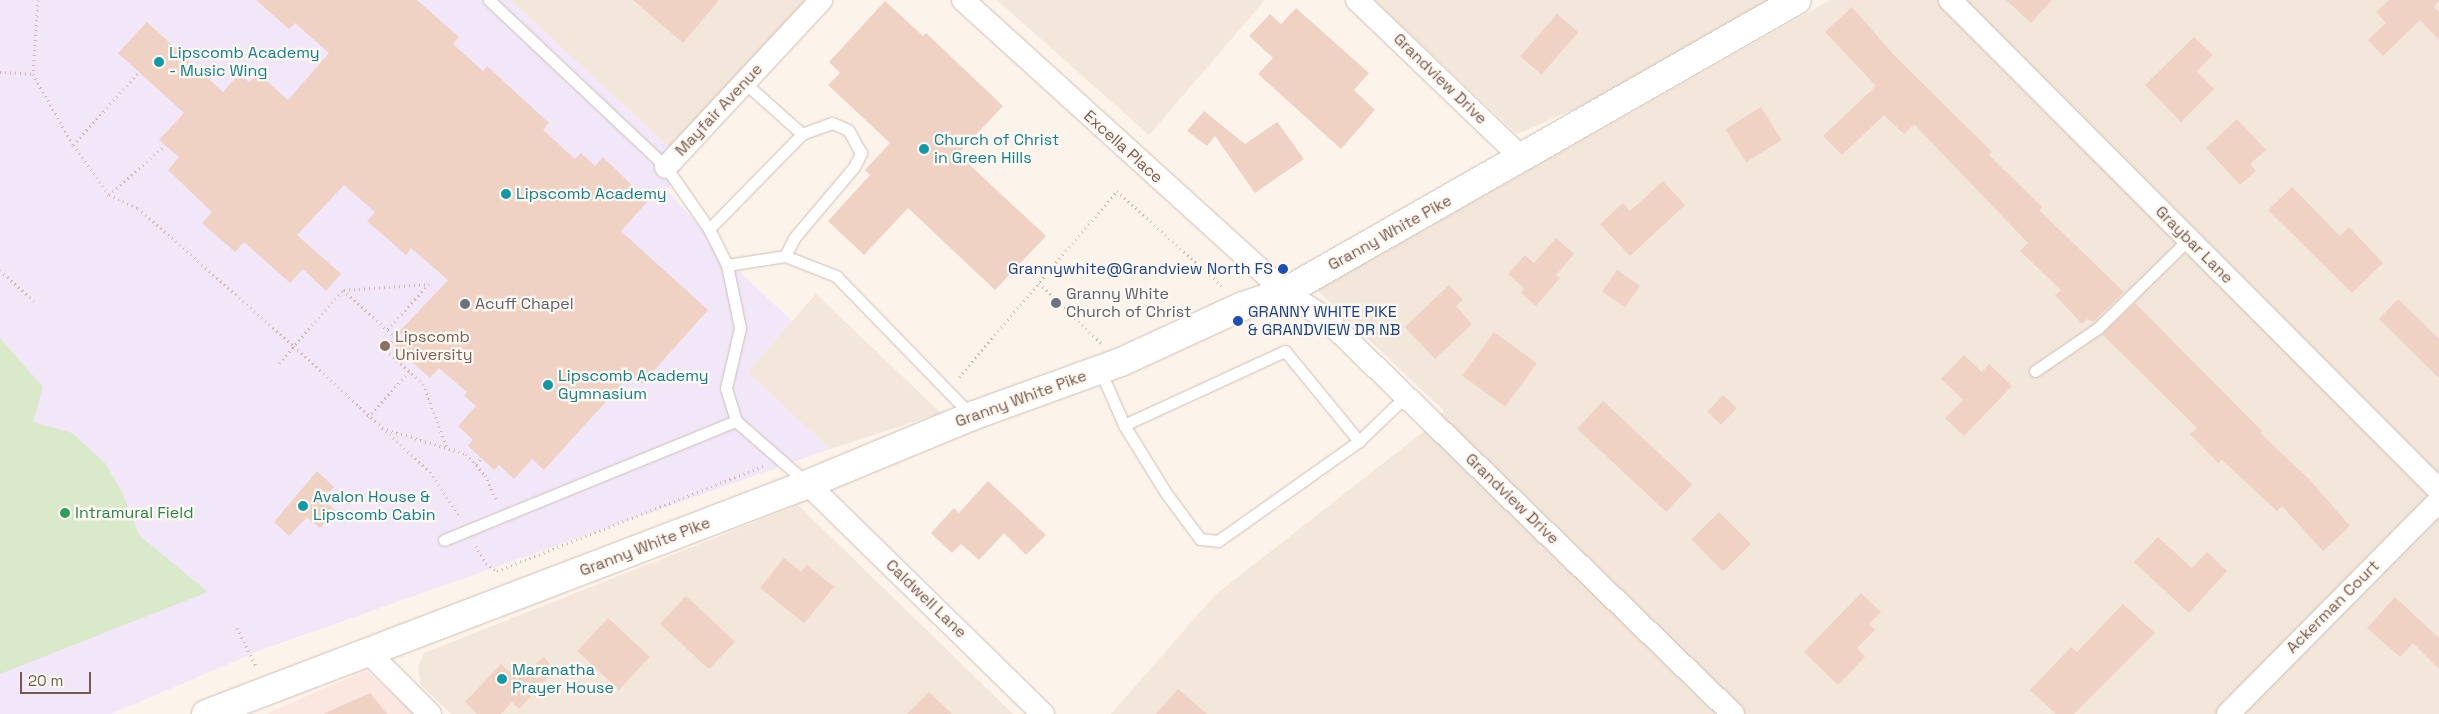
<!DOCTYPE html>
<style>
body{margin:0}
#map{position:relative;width:2439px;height:714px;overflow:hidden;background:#fcf4eb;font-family:"Space Grotesk",sans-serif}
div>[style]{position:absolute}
.residential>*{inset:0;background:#f3e6da}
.commercial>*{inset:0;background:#fbe6e0}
.education>*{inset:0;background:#f1e7f9}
.green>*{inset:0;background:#d9e9c9}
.building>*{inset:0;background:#f0d2c4;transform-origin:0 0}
.path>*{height:3px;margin-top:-1.5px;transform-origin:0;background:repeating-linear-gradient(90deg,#d5b5a6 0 1px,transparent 0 5px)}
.roads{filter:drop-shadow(0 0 1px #d0beb3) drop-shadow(0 0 1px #d0beb3)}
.service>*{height:11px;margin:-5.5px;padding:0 5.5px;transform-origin:5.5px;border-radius:5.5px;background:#fff}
.minor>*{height:22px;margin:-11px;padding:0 11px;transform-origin:11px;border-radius:11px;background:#fff}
.secondary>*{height:28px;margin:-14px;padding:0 14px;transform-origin:14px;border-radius:14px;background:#fff}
.dots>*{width:14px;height:14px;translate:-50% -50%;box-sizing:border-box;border:2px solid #fef8f1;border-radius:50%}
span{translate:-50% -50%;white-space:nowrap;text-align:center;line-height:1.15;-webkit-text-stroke:4.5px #fef8f1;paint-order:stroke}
.culture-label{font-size:16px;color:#0d838f}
.left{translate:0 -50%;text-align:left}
.street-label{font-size:16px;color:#765a4f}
.transit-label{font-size:16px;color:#164399}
.right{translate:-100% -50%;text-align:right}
.worship-label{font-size:16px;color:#5b616d}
.education-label{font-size:16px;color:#785e54}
.leisure-label{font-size:16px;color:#27864d}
.scale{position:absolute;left:20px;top:672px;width:71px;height:22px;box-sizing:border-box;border:2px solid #765a4f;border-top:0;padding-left:6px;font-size:15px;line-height:18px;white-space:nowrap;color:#765a4f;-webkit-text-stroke:4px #fef8f1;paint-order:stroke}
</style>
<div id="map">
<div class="residential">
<div style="clip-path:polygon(510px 0,813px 0,685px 162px)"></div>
<div style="clip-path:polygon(997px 0,1265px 0,1149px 135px)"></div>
<div style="clip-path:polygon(1374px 0,1773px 0,1636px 82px,1517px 134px)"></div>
<div style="clip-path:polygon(1830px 0,2439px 0,2439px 714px,1111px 714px,1215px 595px,1423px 432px,1444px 411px,1317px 290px)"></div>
<div style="clip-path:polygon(816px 294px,941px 413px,830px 449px,747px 372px)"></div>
<div style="clip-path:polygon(798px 505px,1013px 714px,451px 714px,421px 685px,418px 666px,424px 653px)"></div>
</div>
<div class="commercial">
<div style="clip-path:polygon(366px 670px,416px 714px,266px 714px)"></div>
</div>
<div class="education">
<div style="clip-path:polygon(0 0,510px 0,685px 162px,667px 190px,743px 275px,792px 321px,747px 372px,830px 449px,261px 650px,111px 714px,0 714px)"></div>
</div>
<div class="green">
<div style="clip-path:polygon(0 338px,43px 387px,33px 422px,72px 433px,105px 463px,122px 492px,139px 535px,208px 592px,0 674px)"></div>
</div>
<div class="building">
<div style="clip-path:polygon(256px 0,417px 0,459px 37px,453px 44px,483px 71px,487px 66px,549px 123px,543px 130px,575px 159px,581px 153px,595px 166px,603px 157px,648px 201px,621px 231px,708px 310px,642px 384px,631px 374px,544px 470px,532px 459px,514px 479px,499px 465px,494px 470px,468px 446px,473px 440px,458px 426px,476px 406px,464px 396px,467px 392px,439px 368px,430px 378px,394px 346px,404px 336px,399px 332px,448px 280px,411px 248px,406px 255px,367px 221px,375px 212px,344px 185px,297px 235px,341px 274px,326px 291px,303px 269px,290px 283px,244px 242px,235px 252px,202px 223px,212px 212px,168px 170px,179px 157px,159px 140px,184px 113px,118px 53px,147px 22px,223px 92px,239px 74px,249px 82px,258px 73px,288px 100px,329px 53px,295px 23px,289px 29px)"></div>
<div style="clip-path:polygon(633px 0,719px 0,683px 43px)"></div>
<div style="clip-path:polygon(2006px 0,2052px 0,2031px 23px)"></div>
<div style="clip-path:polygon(2389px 0,2439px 0,2434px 7px,2439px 12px,2439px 40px,2420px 20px,2383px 56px,2368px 40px,2386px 23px,2376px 12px)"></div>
<div style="clip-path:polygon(885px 1px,923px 36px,926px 33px,1003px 106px,958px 154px,1046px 236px,995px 290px,908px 208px,864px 255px,828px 221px,870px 175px,865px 170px,890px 143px,828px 85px,840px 73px,829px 62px)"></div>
<div style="clip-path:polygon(1852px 7px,1893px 54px,1992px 152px,1989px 155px,2042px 207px,2039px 210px,2124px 292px,2093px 322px,2087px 319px,2082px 324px,2055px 295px,2061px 290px,2020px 251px,2028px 243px,1914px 124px,1904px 134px,1884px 115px,1842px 155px,1823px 136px,1876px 86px,1825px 32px)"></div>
<div style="clip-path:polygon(1296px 8px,1369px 73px,1354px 90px,1375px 110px,1341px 149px,1258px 74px,1273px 58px,1249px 36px,1270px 14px,1281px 24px)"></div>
<div style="left:1557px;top:14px;width:28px;height:56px;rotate:41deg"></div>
<div style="clip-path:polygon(2194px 37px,2213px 55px,2197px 71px,2214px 89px,2181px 122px,2145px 85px)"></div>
<div style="left:1761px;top:107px;width:39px;height:42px;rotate:58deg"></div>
<div style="clip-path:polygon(1204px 111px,1245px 144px,1277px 122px,1304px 159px,1255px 193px,1215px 136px,1207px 146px,1187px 131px)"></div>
<div style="clip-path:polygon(2237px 119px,2266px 150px,2250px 164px,2256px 171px,2240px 185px,2206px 148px)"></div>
<div style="clip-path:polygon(1663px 181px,1685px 205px,1630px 256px,1600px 224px,1623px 203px,1630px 211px)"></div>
<div style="clip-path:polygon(2292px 187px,2340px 236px,2349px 227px,2383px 263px,2352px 293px,2268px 210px)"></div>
<div style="clip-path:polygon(1556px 238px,1574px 254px,1556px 275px,1560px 278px,1536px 306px,1521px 293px,1524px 288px,1508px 274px,1525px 255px,1534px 263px)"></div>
<div style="left:1617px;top:270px;width:28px;height:26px;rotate:35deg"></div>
<div style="clip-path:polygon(1449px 285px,1463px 300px,1456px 306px,1472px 324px,1435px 359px,1405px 327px)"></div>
<div style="clip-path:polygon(2398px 299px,2439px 339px,2439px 378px,2379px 319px)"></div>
<div style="clip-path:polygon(2135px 303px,2262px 431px,2260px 433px,2308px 478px,2350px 526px,2323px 551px,2282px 506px,2277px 511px,2222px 460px,2218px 463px,2190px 434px,2197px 428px,2102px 334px)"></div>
<div style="left:1494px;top:332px;width:53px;height:54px;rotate:36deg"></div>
<div style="clip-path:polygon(1964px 355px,1982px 372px,1989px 364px,2012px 386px,1964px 436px,1945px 418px,1963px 400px,1941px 379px)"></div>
<div style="left:1723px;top:395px;width:19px;height:23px;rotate:43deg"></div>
<div style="left:1603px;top:401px;width:122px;height:38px;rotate:43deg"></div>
<div style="clip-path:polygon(317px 471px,334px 487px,323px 499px,336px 511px,320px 528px,307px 517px,289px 536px,274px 522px)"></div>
<div style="clip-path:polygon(988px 481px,1046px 535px,1026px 555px,1004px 533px,979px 560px,961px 544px,952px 553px,931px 533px,954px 508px,959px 513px)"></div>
<div style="left:1719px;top:512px;width:45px;height:39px;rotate:45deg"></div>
<div style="clip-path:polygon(2158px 537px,2192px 568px,2207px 552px,2227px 571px,2189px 613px,2134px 562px)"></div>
<div style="clip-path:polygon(784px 558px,801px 572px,807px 565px,834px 587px,804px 623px,760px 588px)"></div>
<div style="clip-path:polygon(1861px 593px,1881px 612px,1869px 624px,1875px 630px,1857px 648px,1865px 657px,1838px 685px,1804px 652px)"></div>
<div style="left:686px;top:596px;width:67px;height:38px;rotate:43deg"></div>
<div style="clip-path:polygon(2395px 597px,2439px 638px,2439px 669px,2413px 643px,2400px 657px,2367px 628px)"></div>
<div style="clip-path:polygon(2123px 604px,2155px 633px,2074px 714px,2056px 714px,2030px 690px,2071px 647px,2077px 652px)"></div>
<div style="left:608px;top:618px;width:57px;height:45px;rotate:43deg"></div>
<div style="clip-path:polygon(544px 657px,555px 670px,519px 709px,512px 702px,501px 714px,477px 714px,465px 702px,501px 664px,517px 679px)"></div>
<div style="clip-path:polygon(1178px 689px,1207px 714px,1156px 714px)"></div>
<div style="clip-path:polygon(929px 692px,952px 714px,907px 714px)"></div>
<div style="clip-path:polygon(370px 693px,387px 714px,323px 714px)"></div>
</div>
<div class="path">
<div style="left:38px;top:0;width:74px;rotate:93.9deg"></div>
<div style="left:33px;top:74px;width:81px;rotate:60.6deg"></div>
<div style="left:73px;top:145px;width:62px;rotate:54.2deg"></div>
<div style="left:109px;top:195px;width:32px;rotate:24deg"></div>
<div style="left:138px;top:208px;width:208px;rotate:41.5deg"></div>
<div style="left:294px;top:346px;width:185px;rotate:42.8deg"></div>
<div style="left:430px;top:472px;width:54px;rotate:56.3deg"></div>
<div style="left:0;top:72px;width:33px;rotate:3deg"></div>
<div style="left:73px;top:145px;width:96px;rotate:-48deg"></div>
<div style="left:109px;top:195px;width:75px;rotate:-41.8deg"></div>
<div style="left:0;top:270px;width:46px;rotate:42.4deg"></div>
<div style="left:1039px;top:283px;width:86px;rotate:44.1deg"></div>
<div style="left:344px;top:290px;width:85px;rotate:-4deg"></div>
<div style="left:429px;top:284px;width:62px;rotate:132.4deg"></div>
<div style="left:279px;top:363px;width:97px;rotate:-48.8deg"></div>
<div style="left:343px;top:290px;width:70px;rotate:42.1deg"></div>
<div style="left:395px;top:337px;width:16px;rotate:125deg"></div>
<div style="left:386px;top:350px;width:50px;rotate:42.6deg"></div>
<div style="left:423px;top:384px;width:68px;rotate:69.4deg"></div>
<div style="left:959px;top:377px;width:244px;rotate:-49.7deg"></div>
<div style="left:1117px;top:191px;width:144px;rotate:42.2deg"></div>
<div style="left:368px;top:417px;width:61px;rotate:-47.7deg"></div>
<div style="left:382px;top:428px;width:88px;rotate:17.2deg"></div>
<div style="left:466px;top:454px;width:28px;rotate:48deg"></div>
<div style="left:485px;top:475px;width:27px;rotate:66deg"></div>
<div style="left:476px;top:464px;width:8px;rotate:-50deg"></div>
<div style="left:476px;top:546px;width:20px;rotate:60deg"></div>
<div style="left:486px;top:563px;width:14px;rotate:36deg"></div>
<div style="left:497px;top:571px;width:286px;rotate:-21.5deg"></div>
<div style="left:237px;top:628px;width:42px;rotate:63.4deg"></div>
</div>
<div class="roads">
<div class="service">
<div style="left:489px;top:0;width:243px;rotate:43.3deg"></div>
<div style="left:666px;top:167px;width:75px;rotate:55.3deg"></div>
<div style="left:709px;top:229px;width:40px;rotate:63.4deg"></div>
<div style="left:727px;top:265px;width:64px;rotate:78.3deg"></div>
<div style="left:740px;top:328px;width:62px;rotate:103.1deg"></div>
<div style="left:726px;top:388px;width:34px;rotate:73deg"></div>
<div style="left:736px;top:421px;width:94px;rotate:41.1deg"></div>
<div style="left:709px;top:229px;width:133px;rotate:-45.6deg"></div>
<div style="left:802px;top:134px;width:76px;rotate:-138.2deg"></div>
<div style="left:785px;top:256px;width:20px;rotate:-63deg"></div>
<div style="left:794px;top:238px;width:93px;rotate:-49.8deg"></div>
<div style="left:854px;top:167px;width:16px;rotate:-63deg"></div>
<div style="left:861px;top:153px;width:26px;rotate:-119deg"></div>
<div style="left:848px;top:130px;width:17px;rotate:-156deg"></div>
<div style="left:832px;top:123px;width:32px;rotate:160deg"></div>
<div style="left:727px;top:265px;width:59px;rotate:-8.8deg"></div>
<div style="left:785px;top:256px;width:55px;rotate:21.4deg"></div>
<div style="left:836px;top:276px;width:195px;rotate:45.8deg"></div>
<div style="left:1100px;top:370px;width:60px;rotate:66.4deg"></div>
<div style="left:1124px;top:425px;width:80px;rotate:58.3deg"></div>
<div style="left:1166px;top:493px;width:57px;rotate:53.5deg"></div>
<div style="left:1200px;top:539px;width:18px;rotate:6deg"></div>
<div style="left:1218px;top:541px;width:173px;rotate:-35.3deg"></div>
<div style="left:2035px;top:371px;width:76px;rotate:-34.3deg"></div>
<div style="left:2098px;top:328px;width:127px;rotate:-44.4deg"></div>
<div style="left:1124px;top:425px;width:177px;rotate:-24.7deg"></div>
<div style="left:1285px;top:351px;width:117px;rotate:50.6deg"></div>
<div style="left:1359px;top:441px;width:65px;rotate:-43.8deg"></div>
<div style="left:444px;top:540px;width:315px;rotate:-22.2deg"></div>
</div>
<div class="minor">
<div style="left:963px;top:0;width:435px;rotate:42.2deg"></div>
<div style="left:1285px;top:292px;width:46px;rotate:32.7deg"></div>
<div style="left:1324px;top:317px;width:570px;rotate:44.15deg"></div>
<div style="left:1357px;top:0;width:230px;rotate:43.8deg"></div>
<div style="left:1950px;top:0;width:692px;rotate:45.06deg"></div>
<div style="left:666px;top:167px;width:228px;rotate:-47.1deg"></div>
<div style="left:808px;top:484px;width:329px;rotate:44.4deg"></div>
<div style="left:367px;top:651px;width:89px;rotate:45deg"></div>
<div style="left:2228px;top:714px;width:300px;rotate:-45.3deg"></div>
</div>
<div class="secondary">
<div style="left:206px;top:714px;width:644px;rotate:-20.91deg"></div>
<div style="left:808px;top:484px;width:178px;rotate:-22.5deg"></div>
<div style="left:972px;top:416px;width:158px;rotate:-19.9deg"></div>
<div style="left:1121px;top:362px;width:134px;rotate:-24.7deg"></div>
<div style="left:1243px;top:306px;width:44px;rotate:-18.4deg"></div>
<div style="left:1285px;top:292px;width:589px;rotate:-29.7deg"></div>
</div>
</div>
<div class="dots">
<div style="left:159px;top:62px;background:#0f9aa8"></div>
<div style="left:924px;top:149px;background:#0f9aa8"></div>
<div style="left:506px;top:194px;background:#0f9aa8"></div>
<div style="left:1283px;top:269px;background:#1a4fb4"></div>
<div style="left:1056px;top:303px;background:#6b7280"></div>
<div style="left:465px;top:304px;background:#6b7280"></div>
<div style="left:1238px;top:321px;background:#1a4fb4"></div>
<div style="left:385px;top:346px;background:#8d6e63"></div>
<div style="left:548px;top:385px;background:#0f9aa8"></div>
<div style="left:303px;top:506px;background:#0f9aa8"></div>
<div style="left:65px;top:513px;background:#2e9e5b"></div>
<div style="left:502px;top:679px;background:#0f9aa8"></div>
</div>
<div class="culture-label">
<span class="left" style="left:169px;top:62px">Lipscomb Academy<br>- Music Wing</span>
<span class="left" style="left:934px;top:149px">Church of Christ<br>in Green Hills</span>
<span class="left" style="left:516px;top:194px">Lipscomb Academy</span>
<span class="left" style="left:558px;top:385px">Lipscomb Academy<br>Gymnasium</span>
<span class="left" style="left:313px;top:506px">Avalon House &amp;<br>Lipscomb Cabin</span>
<span class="left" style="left:512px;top:679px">Maranatha<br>Prayer House</span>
</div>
<div class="street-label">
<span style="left:1440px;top:79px;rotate:44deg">Grandview Drive</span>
<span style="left:719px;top:110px;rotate:-47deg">Mayfair Avenue</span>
<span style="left:1123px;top:147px;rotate:42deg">Excella Place</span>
<span style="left:1390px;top:233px;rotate:-29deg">Granny White Pike</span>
<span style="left:2194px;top:245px;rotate:45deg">Graybar Lane</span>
<span style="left:1021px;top:399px;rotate:-20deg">Granny White Pike</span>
<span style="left:1512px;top:499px;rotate:44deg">Grandview Drive</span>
<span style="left:645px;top:547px;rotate:-21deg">Granny White Pike</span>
<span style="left:926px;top:599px;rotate:44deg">Caldwell Lane</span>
<span style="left:2333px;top:607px;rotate:-45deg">Ackerman Court</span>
</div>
<div class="transit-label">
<span class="right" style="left:1273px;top:269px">Grannywhite@Grandview North FS</span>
<span class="left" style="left:1248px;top:321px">GRANNY WHITE PIKE<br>&amp; GRANDVIEW DR NB</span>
</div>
<div class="worship-label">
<span class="left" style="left:1066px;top:303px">Granny White<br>Church of Christ</span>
<span class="left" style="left:475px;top:304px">Acuff Chapel</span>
</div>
<div class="education-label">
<span class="left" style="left:395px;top:346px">Lipscomb<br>University</span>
</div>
<div class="leisure-label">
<span class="left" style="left:75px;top:513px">Intramural Field</span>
</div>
<div class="scale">20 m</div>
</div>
